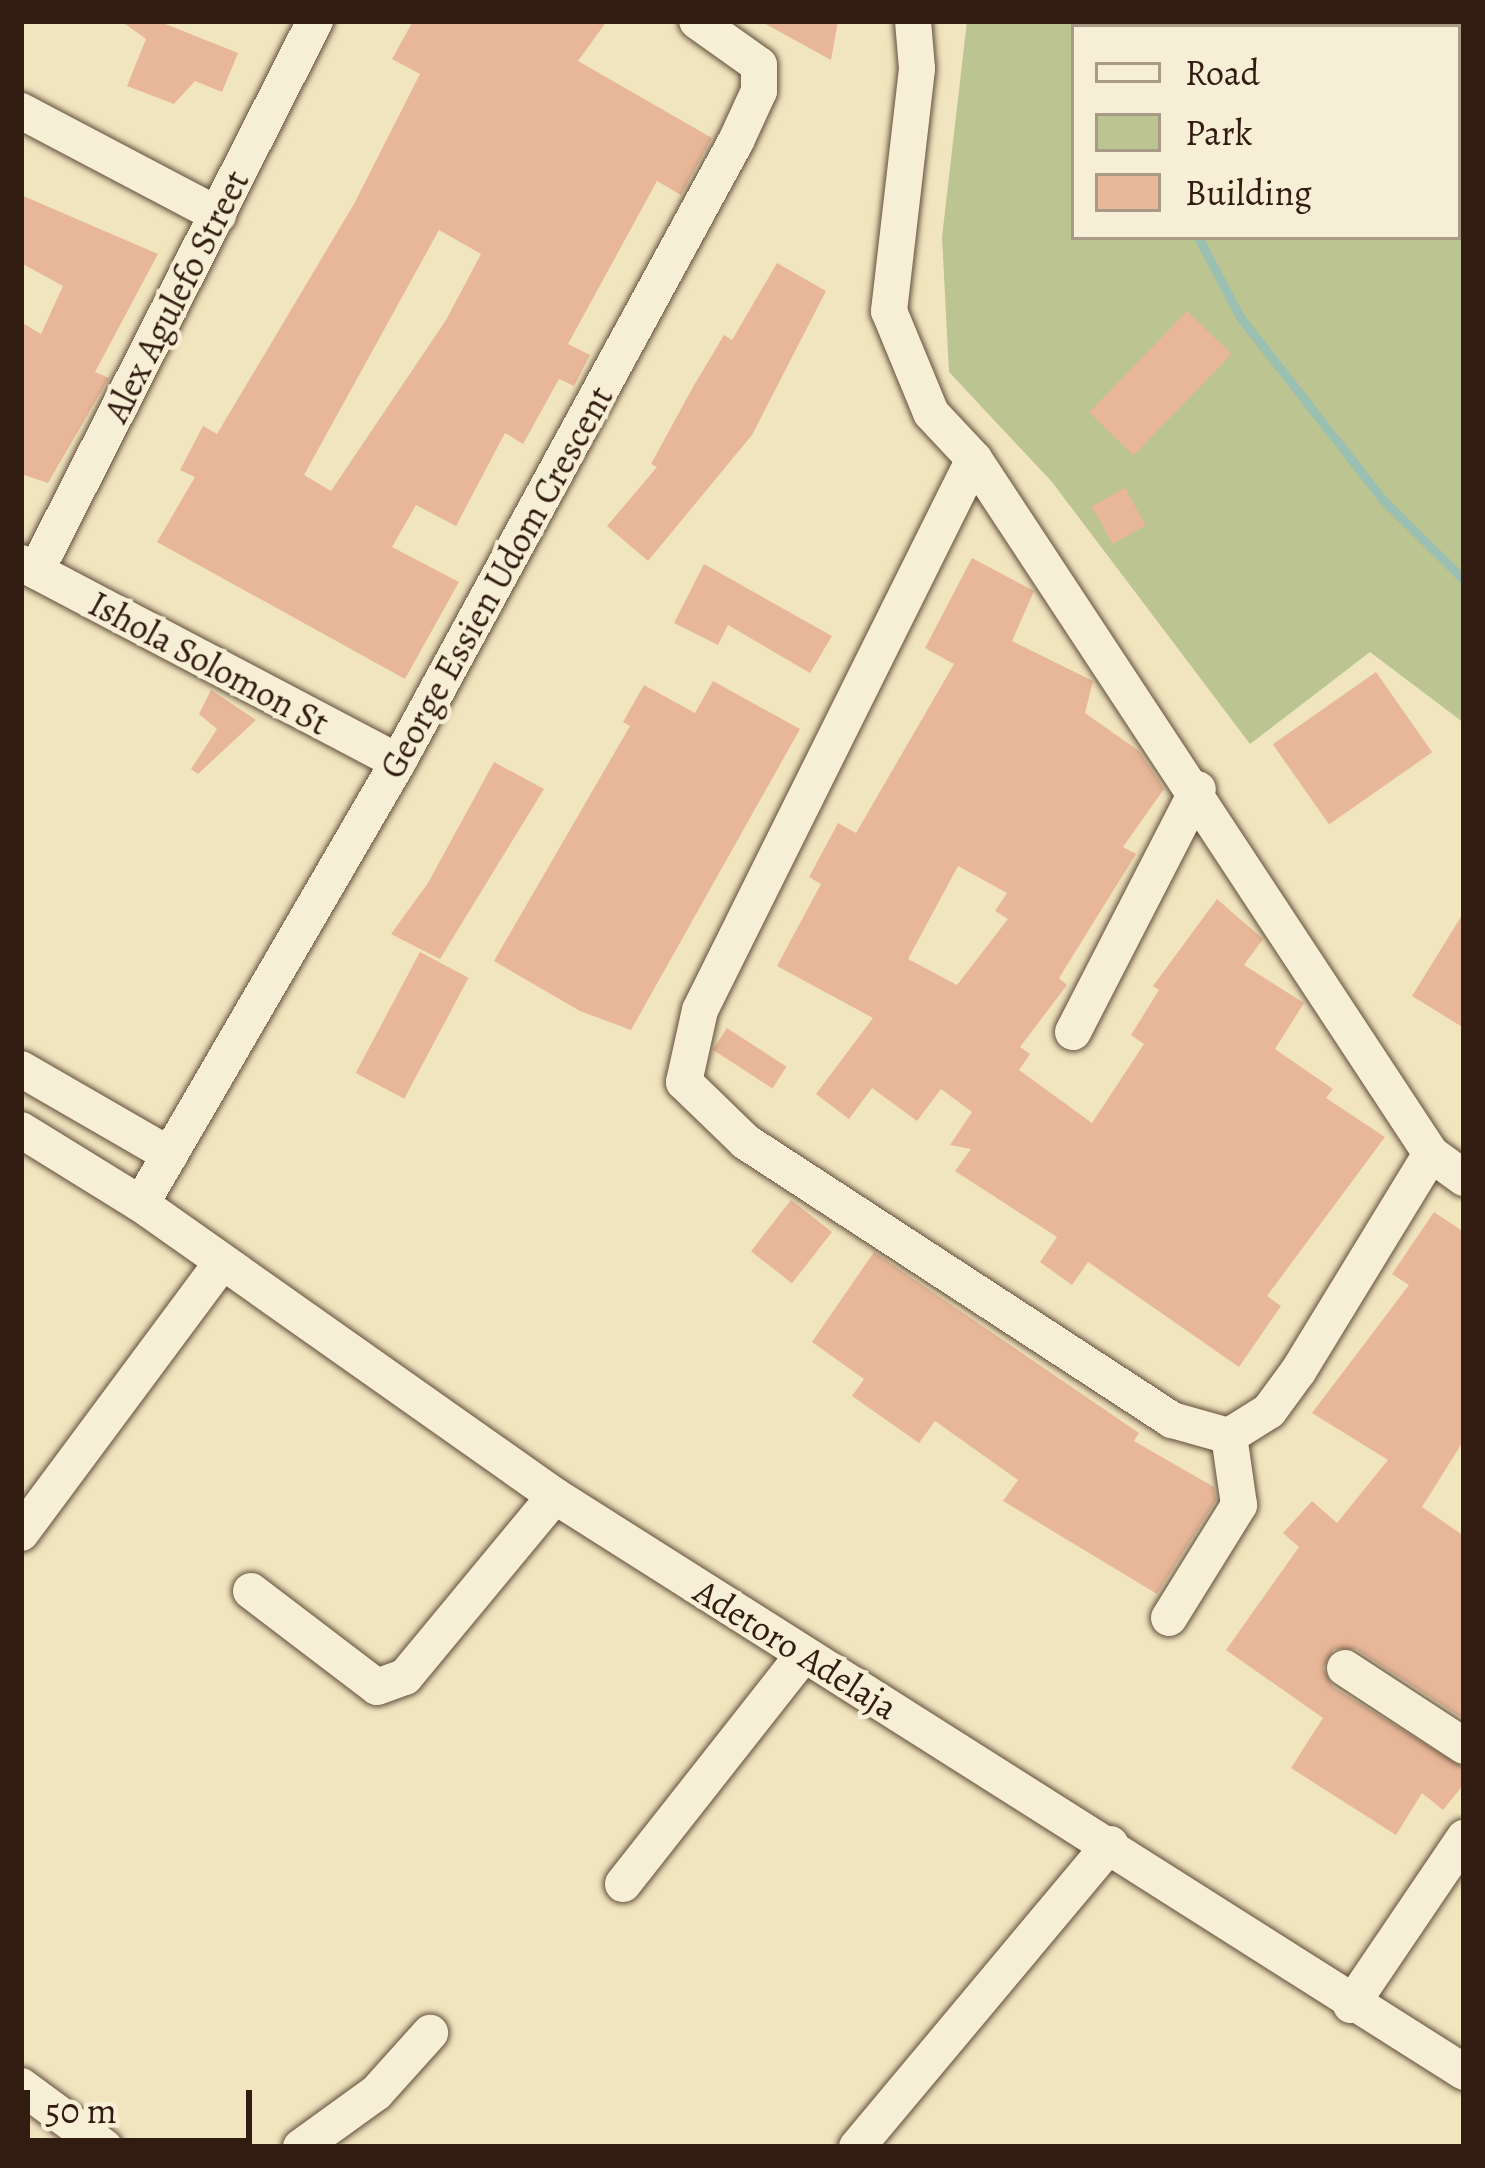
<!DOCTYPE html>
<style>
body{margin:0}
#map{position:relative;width:1485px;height:2168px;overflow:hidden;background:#f1e5bf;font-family:Alegreya,serif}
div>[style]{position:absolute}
.green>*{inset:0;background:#bcc491}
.stream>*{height:9px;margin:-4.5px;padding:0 4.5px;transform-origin:4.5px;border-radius:4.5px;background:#9bbfb1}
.building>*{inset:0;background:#e8b799;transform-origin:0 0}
.roads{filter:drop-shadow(0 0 3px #624e3c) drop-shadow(0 0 3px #624e3c)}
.minor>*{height:36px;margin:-18px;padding:0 18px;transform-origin:18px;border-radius:18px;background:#f6eed5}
span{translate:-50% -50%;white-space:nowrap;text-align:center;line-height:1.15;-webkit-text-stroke:9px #f6eed5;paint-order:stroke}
.street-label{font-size:36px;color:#321b10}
.frame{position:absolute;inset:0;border:24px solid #321b10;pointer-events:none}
.legend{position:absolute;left:1071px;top:24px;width:390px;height:216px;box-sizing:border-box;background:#f6eed5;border:3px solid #a89a86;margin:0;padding:15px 21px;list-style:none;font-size:36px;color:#321b10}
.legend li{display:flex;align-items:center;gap:24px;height:60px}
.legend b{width:60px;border:3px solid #a89a86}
.scale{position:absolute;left:24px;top:2090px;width:228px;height:54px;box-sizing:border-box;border:6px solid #321b10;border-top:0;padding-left:15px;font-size:36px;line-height:42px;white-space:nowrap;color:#321b10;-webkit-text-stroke:9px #f6eed5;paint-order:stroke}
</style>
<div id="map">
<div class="green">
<div style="clip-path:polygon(evenodd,967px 21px,1464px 21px,1464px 723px,1370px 652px,1250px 744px,1052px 482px,949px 372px,942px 237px,967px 21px,1074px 27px,1458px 27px,1458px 237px,1074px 237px,1074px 27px)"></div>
</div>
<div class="stream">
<div style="left:1148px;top:21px;width:6px;rotate:90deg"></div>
<div style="left:1198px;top:237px;width:90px;rotate:62.3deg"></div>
<div style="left:1240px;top:317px;width:231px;rotate:52deg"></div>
<div style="left:1382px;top:499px;width:115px;rotate:44.6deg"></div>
</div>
<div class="building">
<div style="clip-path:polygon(121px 21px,158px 21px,238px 53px,222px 92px,195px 81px,174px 104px,127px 86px,146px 39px)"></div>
<div style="clip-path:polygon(evenodd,413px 21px,607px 21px,578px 61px,712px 138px,681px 195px,657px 181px,568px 344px,590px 355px,574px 386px,559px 379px,523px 444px,505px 433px,456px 526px,416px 505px,392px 547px,459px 582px,405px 679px,157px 542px,195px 477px,180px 470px,203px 426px,217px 434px,354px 204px,420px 74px,392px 59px,413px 21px,439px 230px,481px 254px,446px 320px,331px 491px,304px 475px,439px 230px)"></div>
<div style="clip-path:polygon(760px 21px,838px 21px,831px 60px)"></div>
<div style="clip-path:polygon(21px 195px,158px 254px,95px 372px,109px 378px,48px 483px,21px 474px,21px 322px,41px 334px,63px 286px,21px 263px)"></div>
<div style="clip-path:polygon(777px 263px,826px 291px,752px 435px,648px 561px,607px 526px,657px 467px,651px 464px,693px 387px,724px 335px,732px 340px)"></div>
<div style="left:1187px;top:311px;width:62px;height:141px;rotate:44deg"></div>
<div style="left:1125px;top:488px;width:43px;height:38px;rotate:61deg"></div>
<div style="clip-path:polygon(evenodd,972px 558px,1034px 591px,1012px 641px,1093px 681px,1085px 713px,1139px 751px,1164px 789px,1123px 847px,1136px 854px,1059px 978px,1067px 985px,1020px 1047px,1030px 1054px,1019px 1070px,1092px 1123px,1144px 1044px,1131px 1035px,1159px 990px,1153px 986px,1217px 899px,1263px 939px,1244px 965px,1304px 1003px,1275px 1049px,1333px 1089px,1326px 1098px,1385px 1137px,1267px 1296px,1281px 1306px,1239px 1367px,1088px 1262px,1072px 1285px,1040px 1262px,1057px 1237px,955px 1171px,971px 1149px,950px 1145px,972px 1112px,941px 1089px,917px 1121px,872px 1088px,849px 1119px,816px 1094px,873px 1018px,777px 966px,821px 884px,809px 877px,838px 823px,856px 833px,954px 664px,925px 648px,972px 558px,958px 866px,1007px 893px,995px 911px,1008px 919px,957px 985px,908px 959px,958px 866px)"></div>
<div style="clip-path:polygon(704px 564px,832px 636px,810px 673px,728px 625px,718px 645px,674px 623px)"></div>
<div style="left:1376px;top:672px;width:98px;height:126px;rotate:55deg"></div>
<div style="clip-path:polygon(713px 681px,800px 729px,631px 1030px,580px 1011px,494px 961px,630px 726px,623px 722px,644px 685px,695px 713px)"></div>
<div style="clip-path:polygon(211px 690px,256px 720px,198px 774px,191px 769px,217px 729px,199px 714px)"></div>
<div style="clip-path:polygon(494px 762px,544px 789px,440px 959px,391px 934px,428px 883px)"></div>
<div style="clip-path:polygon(1464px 912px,1464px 1028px,1412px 996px)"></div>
<div style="left:420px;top:952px;width:55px;height:137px;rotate:28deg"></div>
<div style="left:727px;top:1028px;width:71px;height:26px;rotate:33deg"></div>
<div style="left:791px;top:1200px;width:52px;height:65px;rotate:38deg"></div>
<div style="clip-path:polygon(1434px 1212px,1464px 1232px,1464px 1440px,1422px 1507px,1464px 1536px,1464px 1719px,1356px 1649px,1334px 1649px,1323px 1668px,1333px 1687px,1464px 1768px,1464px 1784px,1443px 1810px,1422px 1793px,1396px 1835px,1291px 1768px,1323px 1718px,1226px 1650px,1299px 1547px,1283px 1533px,1312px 1501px,1337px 1523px,1388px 1460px,1312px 1413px,1409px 1285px,1392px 1274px)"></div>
<div style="clip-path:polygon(874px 1252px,1139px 1433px,1134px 1441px,1214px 1487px,1216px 1500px,1157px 1594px,1003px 1501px,1018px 1480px,935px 1421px,919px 1443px,852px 1396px,864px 1379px,812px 1342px)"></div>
</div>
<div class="roads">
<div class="minor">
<div style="left:913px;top:21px;width:48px;rotate:85.2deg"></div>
<div style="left:917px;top:69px;width:244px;rotate:96.6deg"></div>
<div style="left:889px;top:311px;width:110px;rotate:67.6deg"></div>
<div style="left:931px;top:413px;width:63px;rotate:46.9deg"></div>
<div style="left:974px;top:459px;width:615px;rotate:116.44deg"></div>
<div style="left:700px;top:1010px;width:74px;rotate:102.5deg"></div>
<div style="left:684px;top:1082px;width:86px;rotate:44.1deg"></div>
<div style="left:746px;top:1142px;width:509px;rotate:33.13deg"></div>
<div style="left:1172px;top:1420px;width:59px;rotate:15.7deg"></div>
<div style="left:1229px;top:1436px;width:47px;rotate:-32deg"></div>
<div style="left:1269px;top:1411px;width:51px;rotate:-53.8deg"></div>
<div style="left:1299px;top:1370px;width:253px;rotate:-58.6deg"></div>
<div style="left:21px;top:111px;width:223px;rotate:27.8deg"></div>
<div style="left:974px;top:459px;width:832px;rotate:56.67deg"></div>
<div style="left:1431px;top:1154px;width:41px;rotate:36deg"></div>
<div style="left:21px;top:563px;width:426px;rotate:27.8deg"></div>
<div style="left:36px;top:571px;width:617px;rotate:-63.1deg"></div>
<div style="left:1073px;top:1032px;width:273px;rotate:-62.8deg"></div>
<div style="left:21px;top:1069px;width:172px;rotate:30deg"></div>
<div style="left:21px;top:1130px;width:141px;rotate:31.7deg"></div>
<div style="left:141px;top:1204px;width:507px;rotate:35.2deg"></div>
<div style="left:555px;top:1496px;width:1076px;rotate:32.36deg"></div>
<div style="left:141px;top:1204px;width:511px;rotate:-59.82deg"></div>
<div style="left:398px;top:762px;width:707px;rotate:-61.44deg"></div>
<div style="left:736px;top:141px;width:55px;rotate:-65.3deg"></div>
<div style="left:759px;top:91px;width:26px;rotate:-90deg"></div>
<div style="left:759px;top:65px;width:76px;rotate:-144.6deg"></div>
<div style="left:21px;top:1533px;width:335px;rotate:-53.4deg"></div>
<div style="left:251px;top:1591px;width:158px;rotate:37.3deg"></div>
<div style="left:377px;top:1687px;width:30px;rotate:-20deg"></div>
<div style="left:405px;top:1677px;width:235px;rotate:-50.4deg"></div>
<div style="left:1169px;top:1618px;width:133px;rotate:-58.2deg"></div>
<div style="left:1239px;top:1505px;width:70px;rotate:-98.2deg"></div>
<div style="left:1345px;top:1668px;width:142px;rotate:33.2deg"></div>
<div style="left:623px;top:1884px;width:291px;rotate:-51.8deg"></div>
<div style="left:1351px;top:2005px;width:202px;rotate:-55.9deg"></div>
<div style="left:21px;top:2086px;width:103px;rotate:36.3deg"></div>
<div style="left:301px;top:2147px;width:92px;rotate:-35.8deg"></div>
<div style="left:376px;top:2093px;width:81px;rotate:-48deg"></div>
<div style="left:857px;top:2147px;width:395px;rotate:-50.1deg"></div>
</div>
</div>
<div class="street-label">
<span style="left:176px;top:296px;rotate:-63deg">Alex Agulefo Street</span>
<span style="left:496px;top:582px;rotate:-61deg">George Essien Udom Crescent</span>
<span style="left:209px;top:663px;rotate:28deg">Ishola Solomon St</span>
<span style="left:796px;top:1649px;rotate:32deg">Adetoro Adelaja</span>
</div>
<div class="frame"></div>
<ul class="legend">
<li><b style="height:15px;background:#f6eed5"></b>Road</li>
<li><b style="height:33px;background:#bcc491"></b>Park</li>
<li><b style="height:33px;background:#e8b799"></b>Building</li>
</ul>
<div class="scale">50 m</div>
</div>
